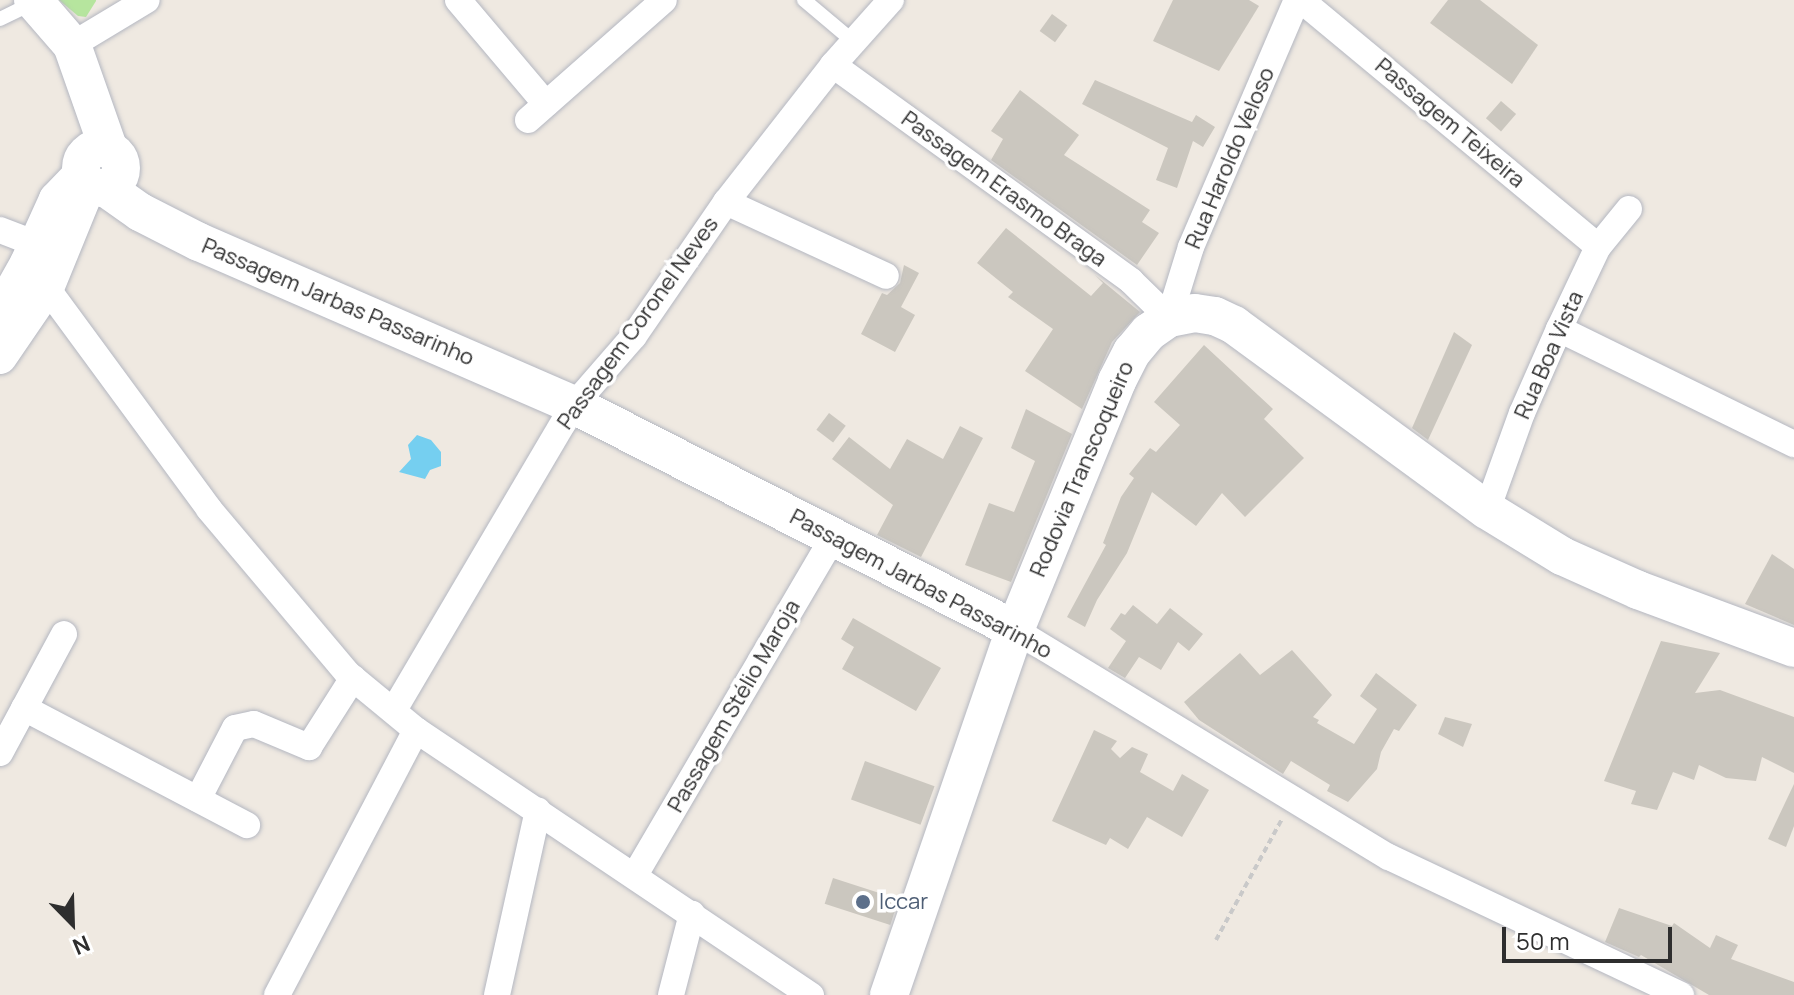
<!DOCTYPE html>
<meta charset="utf-8">
<style>
body{margin:0}
#map{position:relative;width:1794px;height:995px;overflow:hidden;background:#efe9e1;font-family:Manrope,sans-serif}
div>[style]{position:absolute}
.green>*{inset:0;background:#b6e59e}
.water>*{inset:0;background:#75cff0}
.building>*{inset:0;background:#cbc7bf;transform-origin:0 0}
.path>*{height:4px;margin-top:-2px;transform-origin:0;background:repeating-linear-gradient(90deg,#c9c9c9 0 6px,transparent 0 10px)}
.roads{filter:drop-shadow(0 0 2px #b4b7c1) drop-shadow(0 0 2px #b4b7c1)}
.service>*{height:14px;margin:-7px;padding:0 7px;transform-origin:7px;border-radius:7px;background:#fff}
.minor>*{height:26px;margin:-13px;padding:0 13px;transform-origin:13px;border-radius:13px;background:#fff}
.tertiary>*{height:34px;margin:-17px;padding:0 17px;transform-origin:17px;border-radius:17px;background:#fff}
.secondary>*{height:38px;margin:-19px;padding:0 19px;transform-origin:19px;border-radius:19px;background:#fff}
.secondary>.ring{margin:-19px;padding:0;box-sizing:content-box;background:none;border:38px solid #fff;border-radius:50%}
.dots>*{width:22px;height:22px;translate:-50% -50%;box-sizing:border-box;border:4px solid #fff;border-radius:50%}
span{translate:-50% -50%;white-space:nowrap;text-align:center;line-height:1.15;-webkit-text-stroke:7px #fff;paint-order:stroke}
.street-label{font-size:22px;color:#2e2e2e}
.service-label{font-size:22px;color:#4e5e75}
.left{translate:0 -50%;text-align:left}
.north{position:absolute;left:32px;top:883px;width:80px;height:80px;-webkit-text-stroke:6px #fff;paint-order:stroke;rotate:157deg;font-size:22px;font-weight:700;line-height:32px;text-align:center;color:#2e2e2e}
.north::after{content:'';display:block;margin:auto;width:28px;height:36px;background:#2e2e2e;clip-path:polygon(50% 0,100% 100%,50% 72%,0 100%)}
.scale{position:absolute;left:1502px;top:927px;width:170px;height:36px;box-sizing:border-box;border:4px solid #2e2e2e;border-top:0;padding-left:10px;font-size:24px;line-height:28px;white-space:nowrap;color:#2e2e2e;-webkit-text-stroke:6px #fff;paint-order:stroke}
</style>
<div id="map">
<div class="green">
<div style="clip-path:polygon(59px 0,96px 0,96px 1px,86px 17px,78px 16px)"></div>
</div>
<div class="water">
<div style="clip-path:polygon(417px 435px,431px 440px,441px 452px,441px 466px,430px 470px,425px 479px,399px 472px,411px 459px,408px 445px)"></div>
</div>
<div class="building">
<div style="clip-path:polygon(1173px 0,1249px 0,1259px 6px,1219px 71px,1153px 41px)"></div>
<div style="clip-path:polygon(1448px 0,1480px 0,1538px 45px,1512px 84px,1430px 23px)"></div>
<div style="left:1052px;top:14px;width:19px;height:21px;rotate:36deg"></div>
<div style="clip-path:polygon(1095px 80px,1192px 122px,1196px 115px,1215px 127px,1203px 147px,1193px 141px,1177px 188px,1156px 180px,1168px 148px,1082px 104px)"></div>
<div style="clip-path:polygon(1020px 90px,1079px 135px,1064px 155px,1150px 210px,1142px 222px,1159px 233px,1137px 265px,991px 160px,1003px 139px,991px 131px)"></div>
<div style="left:1501px;top:101px;width:20px;height:23px;rotate:41deg"></div>
<div style="clip-path:polygon(1006px 228px,1091px 296px,1103px 283px,1095px 275px,1140px 312px,1112px 342px,1082px 409px,1025px 371px,1053px 329px,1008px 297px,1013px 292px,977px 263px)"></div>
<div style="clip-path:polygon(904px 265px,919px 273px,901px 307px,915px 315px,895px 352px,861px 334px,882px 293px,887px 295px,900px 283px)"></div>
<div style="clip-path:polygon(1454px 332px,1472px 345px,1428px 440px,1412px 428px)"></div>
<div style="clip-path:polygon(1204px 345px,1273px 409px,1264px 419px,1304px 458px,1245px 517px,1222px 493px,1196px 526px,1152px 492px,1127px 553px,1097px 600px,1085px 627px,1067px 617px,1106px 545px,1103px 543px,1121px 497px,1134px 478px,1129px 474px,1150px 448px,1156px 452px,1180px 425px,1154px 402px)"></div>
<div style="clip-path:polygon(1026px 409px,1072px 434px,1011px 582px,965px 565px,989px 503px,1014px 512px,1035px 461px,1011px 448px)"></div>
<div style="left:829px;top:413px;width:21px;height:21px;rotate:37deg"></div>
<div style="clip-path:polygon(960px 426px,983px 438px,921px 557px,877px 535px,893px 505px,832px 459px,849px 437px,890px 469px,907px 439px,943px 459px)"></div>
<div style="clip-path:polygon(1772px 554px,1794px 569px,1794px 625px,1745px 604px)"></div>
<div style="clip-path:polygon(1133px 605px,1157px 624px,1170px 608px,1203px 634px,1189px 651px,1178px 642px,1161px 670px,1139px 657px,1125px 678px,1108px 668px,1126px 641px,1110px 629px,1121px 613px,1125px 615px)"></div>
<div style="clip-path:polygon(853px 618px,941px 668px,916px 711px,842px 669px,854px 647px,841px 639px)"></div>
<div style="clip-path:polygon(1661px 641px,1720px 653px,1695px 693px,1720px 690px,1794px 717px,1794px 773px,1762px 757px,1756px 781px,1726px 778px,1699px 765px,1694px 780px,1673px 772px,1657px 810px,1631px 804px,1636px 791px,1604px 781px)"></div>
<div style="clip-path:polygon(1292px 650px,1332px 695px,1313px 717px,1319px 720px,1317px 723px,1354px 744px,1377px 709px,1360px 696px,1376px 673px,1417px 705px,1399px 731px,1394px 729px,1381px 752px,1377px 769px,1348px 802px,1327px 791px,1330px 785px,1291px 761px,1283px 774px,1199px 720px,1184px 702px,1240px 653px,1260px 675px)"></div>
<div style="clip-path:polygon(1445px 717px,1472px 724px,1463px 747px,1438px 734px)"></div>
<div style="clip-path:polygon(1094px 730px,1117px 741px,1111px 749px,1120px 758px,1132px 747px,1148px 754px,1140px 772px,1173px 791px,1182px 774px,1209px 790px,1182px 837px,1147px 817px,1128px 849px,1110px 838px,1106px 845px,1052px 821px)"></div>
<div style="left:865px;top:761px;width:74px;height:41px;rotate:20deg"></div>
<div style="clip-path:polygon(1794px 784px,1794px 826px,1786px 847px,1768px 839px)"></div>
<div style="left:833px;top:878px;width:69px;height:27px;rotate:18deg"></div>
<div style="clip-path:polygon(1619px 908px,1672px 926px,1674px 923px,1710px 948px,1716px 935px,1738px 945px,1731px 959px,1794px 982px,1794px 995px,1709px 995px,1641px 955px,1639px 957px,1605px 942px)"></div>
</div>
<div class="path">
<div style="left:1216px;top:940px;width:138px;rotate:-61.4deg"></div>
</div>
<div class="roads">
<div class="service">
<div style="left:804px;top:0;width:65px;rotate:40deg"></div>
<div style="left:0;top:19px;width:39px;rotate:-26deg"></div>
</div>
<div class="minor">
<div style="left:458px;top:0;width:136px;rotate:49.8deg"></div>
<div style="left:1301px;top:0;width:386px;rotate:39.7deg"></div>
<div style="left:72px;top:45px;width:87px;rotate:-31deg"></div>
<div style="left:833px;top:65px;width:368px;rotate:35.9deg"></div>
<div style="left:1131px;top:281px;width:53px;rotate:44.2deg"></div>
<div style="left:528px;top:120px;width:181px;rotate:-41.4deg"></div>
<div style="left:726px;top:202px;width:176px;rotate:24.8deg"></div>
<div style="left:0;top:230px;width:39px;rotate:21deg"></div>
<div style="left:38px;top:276px;width:289px;rotate:53.7deg"></div>
<div style="left:209px;top:509px;width:216px;rotate:49.9deg"></div>
<div style="left:348px;top:674px;width:88px;rotate:39.5deg"></div>
<div style="left:416px;top:730px;width:476px;rotate:33.9deg"></div>
<div style="left:1169px;top:318px;width:74px;rotate:-72.8deg"></div>
<div style="left:1191px;top:247px;width:269px;rotate:-66.8deg"></div>
<div style="left:1559px;top:329px;width:262px;rotate:26.1deg"></div>
<div style="left:1487px;top:510px;width:103px;rotate:-70.2deg"></div>
<div style="left:1522px;top:413px;width:92px;rotate:-66.2deg"></div>
<div style="left:1559px;top:329px;width:91px;rotate:-64.6deg"></div>
<div style="left:1598px;top:247px;width:49px;rotate:-50.8deg"></div>
<div style="left:1015px;top:630px;width:437px;rotate:31.3deg"></div>
<div style="left:1389px;top:857px;width:323px;rotate:25.3deg"></div>
<div style="left:24px;top:708px;width:252px;rotate:27.7deg"></div>
<div style="left:394px;top:710px;width:354px;rotate:-59.5deg"></div>
<div style="left:574px;top:405px;width:91px;rotate:-49deg"></div>
<div style="left:634px;top:336px;width:163px;rotate:-55.5deg"></div>
<div style="left:726px;top:202px;width:174px;rotate:-52deg"></div>
<div style="left:833px;top:65px;width:87px;rotate:-48.3deg"></div>
<div style="left:0;top:753px;width:135px;rotate:-61.7deg"></div>
<div style="left:198px;top:799px;width:80px;rotate:-62.5deg"></div>
<div style="left:235px;top:728px;width:19px;rotate:-12deg"></div>
<div style="left:254px;top:724px;width:60px;rotate:22.7deg"></div>
<div style="left:309px;top:747px;width:82px;rotate:-57.5deg"></div>
<div style="left:635px;top:875px;width:392px;rotate:-59.6deg"></div>
<div style="left:277px;top:995px;width:299px;rotate:-62.3deg"></div>
<div style="left:497px;top:995px;width:189px;rotate:-77.5deg"></div>
<div style="left:671px;top:995px;width:84px;rotate:-75.5deg"></div>
</div>
<div class="tertiary">
<div style="left:0;top:311px;width:55px;rotate:-60.6deg"></div>
<div style="left:27px;top:263px;width:70px;rotate:-65.6deg"></div>
<div style="left:56px;top:199px;width:36px;rotate:-46deg"></div>
<div style="left:0;top:357px;width:83px;rotate:-55.7deg"></div>
<div style="left:47px;top:288px;width:111px;rotate:-67.8deg"></div>
</div>
<div class="secondary">
<div style="left:33px;top:0;width:60px;rotate:49.1deg"></div>
<div style="left:72px;top:45px;width:111px;rotate:70.6deg"></div>
<div class="ring" style="left:81px;top:148px;width:2px;height:2px"></div>
<div style="left:106px;top:188px;width:42px;rotate:35.2deg"></div>
<div style="left:140px;top:212px;width:66px;rotate:27deg"></div>
<div style="left:199px;top:242px;width:409px;rotate:23.5deg"></div>
<div style="left:574px;top:405px;width:495px;rotate:27deg"></div>
<div style="left:889px;top:995px;width:386px;rotate:-71deg"></div>
<div style="left:1015px;top:630px;width:269px;rotate:-67.7deg"></div>
<div style="left:1117px;top:381px;width:33px;rotate:-63deg"></div>
<div style="left:1132px;top:352px;width:26px;rotate:-50deg"></div>
<div style="left:1149px;top:332px;width:24px;rotate:-35deg"></div>
<div style="left:1169px;top:318px;width:26px;rotate:-11deg"></div>
<div style="left:1195px;top:313px;width:20px;rotate:9deg"></div>
<div style="left:1215px;top:316px;width:21px;rotate:25deg"></div>
<div style="left:1234px;top:325px;width:313px;rotate:36.2deg"></div>
<div style="left:1487px;top:510px;width:88px;rotate:31.5deg"></div>
<div style="left:1562px;top:556px;width:83px;rotate:24.1deg"></div>
<div style="left:1638px;top:590px;width:166px;rotate:20.4deg"></div>
</div>
</div>
<div class="dots">
<div style="left:863px;top:902px;background:#5c6f8a"></div>
</div>
<div class="street-label">
<span style="left:1450px;top:123px;rotate:40deg">Passagem Teixeira</span>
<span style="left:1230px;top:158px;rotate:-67deg">Rua Haroldo Veloso</span>
<span style="left:1004px;top:189px;rotate:36deg">Passagem Erasmo Braga</span>
<span style="left:338px;top:302px;rotate:23deg">Passagem Jarbas Passarinho</span>
<span style="left:638px;top:323px;rotate:-54deg">Passagem Coronel Neves</span>
<span style="left:1549px;top:355px;rotate:-66deg">Rua Boa Vista</span>
<span style="left:1082px;top:469px;rotate:-67deg">Rodovia Transcoqueiro</span>
<span style="left:921px;top:584px;rotate:28deg">Passagem Jarbas Passarinho</span>
<span style="left:734px;top:706px;rotate:-60deg">Passagem Stélio Maroja</span>
</div>
<div class="service-label">
<span class="left" style="left:879px;top:902px">Iccar</span>
</div>
<div class="north">N</div>
<div class="scale">50 m</div>
</div>
